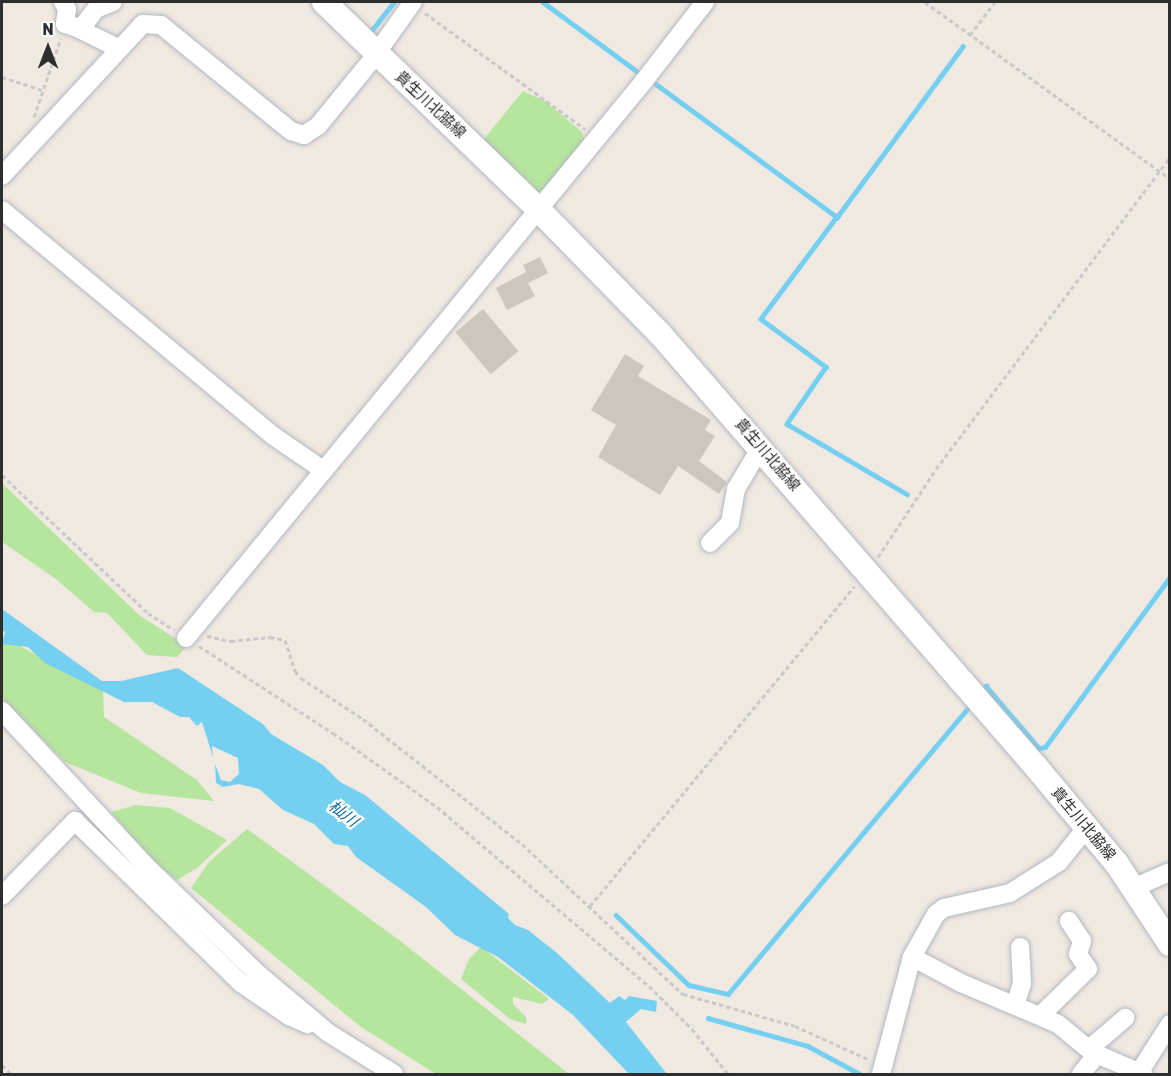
<!DOCTYPE html>
<meta charset="utf-8">
<style>
body{margin:0}
#map{position:relative;width:1171px;height:1076px;overflow:hidden;background:#efe9e1;font-family:Rubik,"Noto Sans JP",sans-serif}
div>[style]{position:absolute}
.green>*{inset:0;background:#b6e59e}
.water>*{inset:0;background:#75cff0}
.stream>*{height:4.5px;margin:-2.25px;padding:0 2.25px;transform-origin:2.25px;border-radius:2.25px;background:#75cff0}
.building>*{inset:0;background:#cbc7bf;transform-origin:0 0}
.path>*{height:3px;margin-top:-1.5px;transform-origin:0;background:repeating-linear-gradient(90deg,#c9c9c9 0 4.5px,transparent 0 7.5px)}
.roads{filter:drop-shadow(0 0 2px #b4b7c1) drop-shadow(0 0 2px #b4b7c1)}
.street>*{height:18px;margin:-9px;padding:0 9px;transform-origin:9px;border-radius:9px;background:#fff}
.secondary>*{height:24px;margin:-12px;padding:0 12px;transform-origin:12px;border-radius:12px;background:#fff}
span{translate:-50% -50%;white-space:nowrap;text-align:center;line-height:1.15;-webkit-text-stroke:4.5px #fff;paint-order:stroke}
.street-label{font-size:15px;color:#2e2e2e}
.water-label{font-size:16px;color:#0d6fa3;font-style:italic}
.frame{position:absolute;inset:0;border:3px solid #2e2e2e;pointer-events:none}
.north{position:absolute;left:18px;top:18px;width:60px;height:60px;-webkit-text-stroke:4px #fff;paint-order:stroke;rotate:0deg;font-size:16px;font-weight:700;line-height:24px;text-align:center;color:#2e2e2e}
.north::after{content:'';display:block;margin:auto;width:21px;height:27px;background:#2e2e2e;clip-path:polygon(50% 0,100% 100%,50% 72%,0 100%)}
</style>
<div id="map">
<div class="green">
<div style="clip-path:polygon(523px 91px,545px 101px,582px 132px,585px 142px,537px 200px,480px 144px)"></div>
<div style="clip-path:polygon(2px 483px,139px 615px,187px 646px,177px 657px,147px 655px,107px 613px,94px 612px,56px 579px,2px 542px)"></div>
<div style="clip-path:polygon(2px 637px,103px 689px,104px 717px,197px 780px,214px 801px,141px 793px,65px 762px,2px 698px)"></div>
<div style="clip-path:polygon(136px 805px,170px 808px,227px 840px,197px 868px,177px 880px,149px 858px,111px 812px)"></div>
<div style="clip-path:polygon(247px 829px,399px 940px,569px 1074px,436px 1074px,361px 1027px,191px 888px,209px 862px)"></div>
<div style="clip-path:polygon(481px 947px,549px 999px,542px 1004px,513px 997px,513px 1004px,526px 1017px,526px 1024px,510px 1019px,461px 979px,469px 959px)"></div>
</div>
<div class="water">
<div style="clip-path:polygon(2px 609px,102px 681px,121px 681px,178px 668px,263px 724px,271px 734px,323px 765px,340px 782px,365px 795px,509px 914px,508px 918px,515px 925px,528px 930px,557px 953px,610px 1003px,619px 996px,625px 1000px,629px 996px,657px 1001px,656px 1012px,641px 1009px,626px 1022px,667px 1074px,629px 1074px,573px 1015px,498px 957px,455px 935px,426px 907px,356px 857px,348px 846px,334px 844px,314px 824px,283px 810px,259px 789px,239px 784px,223px 787px,216px 783px,215px 764px,221px 780px,230px 782px,239px 774px,238px 758px,212px 746px,213px 757px,202px 722px,197px 726px,189px 717px,180px 717px,152px 702px,124px 702px,45px 663px,28px 647px,2px 644px,5px 632px,2px 630px)"></div>
</div>
<div class="stream">
<div style="left:543px;top:2px;width:123px;rotate:36.4deg"></div>
<div style="left:372px;top:30px;width:36px;rotate:-52deg"></div>
<div style="left:656px;top:84px;width:225px;rotate:36.3deg"></div>
<div style="left:837px;top:217px;width:212px;rotate:-53.6deg"></div>
<div style="left:837px;top:217px;width:127px;rotate:126.7deg"></div>
<div style="left:761px;top:319px;width:81px;rotate:36.4deg"></div>
<div style="left:826px;top:367px;width:69px;rotate:124.4deg"></div>
<div style="left:787px;top:424px;width:139px;rotate:30.3deg"></div>
<div style="left:983px;top:688px;width:4px;rotate:-34deg"></div>
<div style="left:986px;top:686px;width:82px;rotate:49.5deg"></div>
<div style="left:1039px;top:748px;width:6px;rotate:-9deg"></div>
<div style="left:1045px;top:747px;width:211px;rotate:-53.7deg"></div>
<div style="left:616px;top:915px;width:101px;rotate:43.8deg"></div>
<div style="left:689px;top:985px;width:40px;rotate:13deg"></div>
<div style="left:728px;top:994px;width:375px;rotate:-50deg"></div>
<div style="left:708px;top:1018px;width:104px;rotate:15.6deg"></div>
<div style="left:808px;top:1046px;width:59px;rotate:28.3deg"></div>
</div>
<div class="building">
<div style="clip-path:polygon(540px 257px,548px 273px,528px 283px,535px 296px,507px 310px,496px 288px,526px 272px,523px 265px)"></div>
<div style="left:483px;top:309px;width:55px;height:36px;rotate:50deg"></div>
<div style="clip-path:polygon(625px 354px,644px 366px,638px 376px,711px 420px,705px 430px,715px 436px,699px 461px,727px 482px,719px 494px,678px 466px,660px 495px,598px 457px,616px 425px,591px 410px)"></div>
</div>
<div class="path">
<div style="left:925px;top:2px;width:302px;rotate:35.8deg"></div>
<div style="left:425px;top:13px;width:198px;rotate:35.9deg"></div>
<div style="left:970px;top:35px;width:41px;rotate:-52.9deg"></div>
<div style="left:2px;top:77px;width:45px;rotate:18deg"></div>
<div style="left:34px;top:117px;width:83px;rotate:-71.1deg"></div>
<div style="left:2px;top:475px;width:201px;rotate:43.4deg"></div>
<div style="left:148px;top:613px;width:31px;rotate:33deg"></div>
<div style="left:878px;top:557px;width:105px;rotate:-56.6deg"></div>
<div style="left:936px;top:469px;width:390px;rotate:-53.1deg"></div>
<div style="left:207px;top:636px;width:25px;rotate:12deg"></div>
<div style="left:231px;top:641px;width:39px;rotate:-6deg"></div>
<div style="left:270px;top:637px;width:15px;rotate:11deg"></div>
<div style="left:285px;top:640px;width:33px;rotate:72deg"></div>
<div style="left:295px;top:671px;width:9px;rotate:49deg"></div>
<div style="left:301px;top:678px;width:74px;rotate:33.5deg"></div>
<div style="left:363px;top:719px;width:202px;rotate:38.2deg"></div>
<div style="left:522px;top:844px;width:220px;rotate:43deg"></div>
<div style="left:683px;top:994px;width:116px;rotate:15.9deg"></div>
<div style="left:795px;top:1026px;width:82px;rotate:24.4deg"></div>
<div style="left:199px;top:646px;width:160px;rotate:33deg"></div>
<div style="left:333px;top:733px;width:128px;rotate:35.4deg"></div>
<div style="left:437px;top:807px;width:277px;rotate:40.2deg"></div>
<div style="left:649px;top:986px;width:61px;rotate:45deg"></div>
<div style="left:692px;top:1029px;width:58px;rotate:51.3deg"></div>
<div style="left:590px;top:906px;width:415px;rotate:-50.4deg"></div>
<div style="left:2px;top:1065px;width:13px;rotate:45deg"></div>
</div>
<div class="roads">
<div class="street">
<div style="left:63px;top:2px;width:8px;rotate:60deg"></div>
<div style="left:67px;top:9px;width:15px;rotate:98deg"></div>
<div style="left:65px;top:24px;width:10px;rotate:17deg"></div>
<div style="left:75px;top:27px;width:8px;rotate:-7deg"></div>
<div style="left:83px;top:26px;width:21px;rotate:-53deg"></div>
<div style="left:96px;top:9px;width:18px;rotate:-22deg"></div>
<div style="left:75px;top:27px;width:48px;rotate:26deg"></div>
<div style="left:2px;top:176px;width:207px;rotate:-47.2deg"></div>
<div style="left:143px;top:24px;width:18px;rotate:3deg"></div>
<div style="left:161px;top:25px;width:168px;rotate:39.2deg"></div>
<div style="left:291px;top:131px;width:14px;rotate:17deg"></div>
<div style="left:304px;top:135px;width:17px;rotate:-33deg"></div>
<div style="left:318px;top:126px;width:84px;rotate:-50.8deg"></div>
<div style="left:371px;top:61px;width:72px;rotate:-54.6deg"></div>
<div style="left:2px;top:210px;width:351px;rotate:39.8deg"></div>
<div style="left:272px;top:435px;width:62px;rotate:34.5deg"></div>
<div style="left:710px;top:543px;width:28px;rotate:-45deg"></div>
<div style="left:730px;top:523px;width:35px;rotate:-80deg"></div>
<div style="left:736px;top:489px;width:49px;rotate:-59.2deg"></div>
<div style="left:186px;top:638px;width:721px;rotate:-50.57deg"></div>
<div style="left:644px;top:81px;width:100px;rotate:-52.3deg"></div>
<div style="left:2px;top:711px;width:216px;rotate:47.1deg"></div>
<div style="left:149px;top:869px;width:151px;rotate:43.9deg"></div>
<div style="left:258px;top:974px;width:90px;rotate:40deg"></div>
<div style="left:327px;top:1032px;width:79px;rotate:32.1deg"></div>
<div style="left:1133px;top:888px;width:40px;rotate:-23.4deg"></div>
<div style="left:2px;top:896px;width:105px;rotate:-45.8deg"></div>
<div style="left:75px;top:821px;width:232px;rotate:44.3deg"></div>
<div style="left:241px;top:983px;width:58px;rotate:34.5deg"></div>
<div style="left:289px;top:1016px;width:20px;rotate:24deg"></div>
<div style="left:912px;top:957px;width:55px;rotate:28deg"></div>
<div style="left:961px;top:983px;width:105px;rotate:22.9deg"></div>
<div style="left:1058px;top:1024px;width:44px;rotate:39.5deg"></div>
<div style="left:1092px;top:1052px;width:56px;rotate:23.3deg"></div>
<div style="left:1015px;top:1005px;width:23px;rotate:-72deg"></div>
<div style="left:1022px;top:983px;width:36px;rotate:-93deg"></div>
<div style="left:1040px;top:1016px;width:67px;rotate:-44.4deg"></div>
<div style="left:1088px;top:969px;width:18px;rotate:-124deg"></div>
<div style="left:1078px;top:954px;width:14px;rotate:-73deg"></div>
<div style="left:1082px;top:941px;width:24px;rotate:-123deg"></div>
<div style="left:1089px;top:1049px;width:48px;rotate:-40.7deg"></div>
<div style="left:1140px;top:1071px;width:56px;rotate:-57.4deg"></div>
<div style="left:881px;top:1074px;width:121px;rotate:-75.2deg"></div>
<div style="left:912px;top:957px;width:49px;rotate:-60.8deg"></div>
<div style="left:936px;top:914px;width:10px;rotate:-37deg"></div>
<div style="left:944px;top:908px;width:68px;rotate:-12.8deg"></div>
<div style="left:1010px;top:893px;width:58px;rotate:-32.3deg"></div>
<div style="left:1059px;top:862px;width:43px;rotate:-51.5deg"></div>
<div style="left:1081px;top:1074px;width:26px;rotate:-51deg"></div>
</div>
<div class="secondary">
<div style="left:324px;top:2px;width:298px;rotate:44deg"></div>
<div style="left:538px;top:209px;width:176px;rotate:45.7deg"></div>
<div style="left:661px;top:335px;width:573px;rotate:49.03deg"></div>
<div style="left:1037px;top:768px;width:125px;rotate:50.2deg"></div>
<div style="left:1117px;top:864px;width:96px;rotate:56.5deg"></div>
</div>
</div>
<div class="street-label">
<span style="left:430px;top:105px;rotate:43deg">貴生川北脇線</span>
<span style="left:767px;top:455px;rotate:49deg">貴生川北脇線</span>
<span style="left:1083px;top:824px;rotate:50deg">貴生川北脇線</span>
</div>
<div class="water-label">
<span style="left:343px;top:814px;rotate:38deg">杣川</span>
</div>
<div class="frame"></div>
<div class="north">N</div>
</div>
